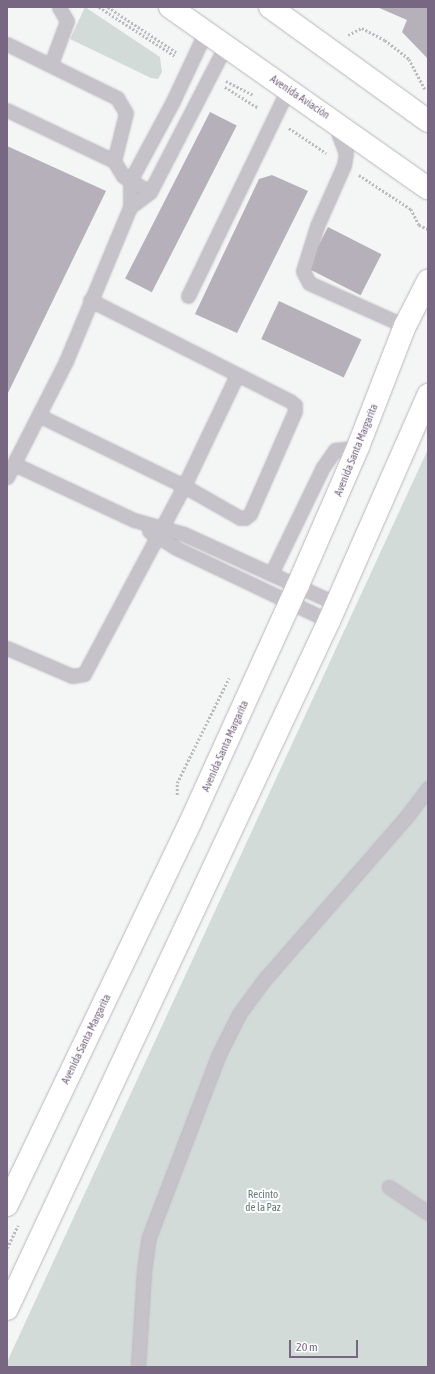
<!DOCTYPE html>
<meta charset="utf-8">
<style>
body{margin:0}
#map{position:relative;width:435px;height:1374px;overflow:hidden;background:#f3f6f4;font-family:"Asap Condensed",sans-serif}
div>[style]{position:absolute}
.green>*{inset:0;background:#d3dbd9}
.building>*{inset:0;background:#b6b0ba;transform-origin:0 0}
.path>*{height:2.5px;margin-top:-1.25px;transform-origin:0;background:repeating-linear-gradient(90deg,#bdbabf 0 2px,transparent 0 4px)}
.roads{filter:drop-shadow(0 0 1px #bab5bd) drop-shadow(0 0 1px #bab5bd)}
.service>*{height:13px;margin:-6.5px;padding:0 6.5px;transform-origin:6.5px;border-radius:6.5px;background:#c6c2c9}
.secondary>*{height:22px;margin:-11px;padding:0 11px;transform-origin:11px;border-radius:11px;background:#fff}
.primary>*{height:22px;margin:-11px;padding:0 11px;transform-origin:11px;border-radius:11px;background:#fff}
span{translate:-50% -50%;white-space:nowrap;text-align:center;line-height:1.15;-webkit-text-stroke:4px #fff;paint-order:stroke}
.street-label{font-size:11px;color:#776782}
.park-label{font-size:11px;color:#667a78}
.frame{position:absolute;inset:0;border:8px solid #776782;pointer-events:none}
.scale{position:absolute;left:289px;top:1340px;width:69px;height:18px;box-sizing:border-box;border:2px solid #776782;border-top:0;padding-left:5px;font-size:12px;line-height:14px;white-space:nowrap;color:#776782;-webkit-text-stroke:3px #fff;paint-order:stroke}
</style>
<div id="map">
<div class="green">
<div style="clip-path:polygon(85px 7px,160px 57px,162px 72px,158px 79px,151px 78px,70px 39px)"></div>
<div style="clip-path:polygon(428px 449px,428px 1367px,7px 1367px,7px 1362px)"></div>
</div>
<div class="building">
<div style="clip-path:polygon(377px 7px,428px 7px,428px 59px,402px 32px,407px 20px)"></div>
<div style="left:210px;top:112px;width:30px;height:187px;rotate:27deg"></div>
<div style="clip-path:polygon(7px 146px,106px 191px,7px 395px)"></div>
<div style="clip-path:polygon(272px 175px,308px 191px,237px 333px,195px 314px,259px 179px)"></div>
<div style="left:328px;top:227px;width:60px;height:46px;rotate:27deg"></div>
<div style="left:279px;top:301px;width:91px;height:42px;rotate:25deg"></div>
</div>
<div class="path">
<div style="left:99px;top:7px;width:90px;rotate:32.8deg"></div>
<div style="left:108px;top:7px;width:82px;rotate:33.5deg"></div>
<div style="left:348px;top:35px;width:16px;rotate:-27deg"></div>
<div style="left:362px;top:28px;width:26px;rotate:28deg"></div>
<div style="left:385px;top:40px;width:31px;rotate:38deg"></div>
<div style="left:409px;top:59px;width:34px;rotate:62deg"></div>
<div style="left:226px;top:81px;width:31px;rotate:27deg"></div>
<div style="left:225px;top:87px;width:39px;rotate:32deg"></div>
<div style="left:289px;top:128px;width:45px;rotate:34deg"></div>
<div style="left:359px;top:175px;width:62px;rotate:33.2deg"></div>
<div style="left:411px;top:209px;width:18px;rotate:63deg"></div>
<div style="left:419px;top:225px;width:10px;rotate:24deg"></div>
<div style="left:177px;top:795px;width:12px;rotate:-90deg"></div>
<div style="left:177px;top:783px;width:117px;rotate:-63.7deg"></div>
<div style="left:7px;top:1248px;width:25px;rotate:-64deg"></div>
</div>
<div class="roads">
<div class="service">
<div style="left:7px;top:44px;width:123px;rotate:26.1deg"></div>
<div style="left:117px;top:98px;width:17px;rotate:59deg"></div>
<div style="left:126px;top:113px;width:49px;rotate:104deg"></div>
<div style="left:51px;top:64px;width:46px;rotate:-69.6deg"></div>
<div style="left:67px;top:21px;width:16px;rotate:-120deg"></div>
<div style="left:7px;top:110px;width:119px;rotate:25.5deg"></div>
<div style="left:114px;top:161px;width:17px;rotate:59deg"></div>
<div style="left:123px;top:176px;width:31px;rotate:31deg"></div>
<div style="left:335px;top:125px;width:30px;rotate:69deg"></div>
<div style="left:346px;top:153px;width:12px;rotate:99deg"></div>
<div style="left:344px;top:165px;width:67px;rotate:113.9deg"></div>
<div style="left:317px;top:226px;width:47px;rotate:107.3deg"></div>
<div style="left:303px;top:271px;width:13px;rotate:63deg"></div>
<div style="left:309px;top:283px;width:105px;rotate:24.1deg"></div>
<div style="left:130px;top:207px;width:25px;rotate:-37deg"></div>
<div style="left:150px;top:192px;width:165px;rotate:-62.7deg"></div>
<div style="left:188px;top:296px;width:230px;rotate:-64.2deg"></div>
<div style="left:40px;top:416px;width:160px;rotate:25.9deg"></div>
<div style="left:184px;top:486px;width:64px;rotate:29.7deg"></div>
<div style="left:240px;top:518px;width:5px"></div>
<div style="left:245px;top:518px;width:6px;rotate:-39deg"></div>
<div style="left:250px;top:514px;width:112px;rotate:-66.4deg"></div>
<div style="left:295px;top:411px;width:6px;rotate:-90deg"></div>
<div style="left:295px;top:405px;width:6px;rotate:-141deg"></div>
<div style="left:290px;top:401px;width:224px;rotate:-153.2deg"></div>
<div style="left:14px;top:464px;width:132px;rotate:25deg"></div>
<div style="left:134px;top:520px;width:52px;rotate:15.6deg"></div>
<div style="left:184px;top:534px;width:168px;rotate:24.6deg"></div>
<div style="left:7px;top:477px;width:130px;rotate:-63deg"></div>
<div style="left:66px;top:361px;width:167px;rotate:-67.4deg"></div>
<div style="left:130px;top:207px;width:26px;rotate:-90deg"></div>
<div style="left:130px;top:181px;width:91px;rotate:-61.7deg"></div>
<div style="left:173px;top:101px;width:77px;rotate:-64.8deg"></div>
<div style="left:149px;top:531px;width:32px;rotate:32deg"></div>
<div style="left:176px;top:548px;width:170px;rotate:25.5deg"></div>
<div style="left:271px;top:574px;width:119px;rotate:-64.1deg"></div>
<div style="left:323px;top:467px;width:21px;rotate:-55deg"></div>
<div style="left:335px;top:450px;width:23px;rotate:-7deg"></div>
<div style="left:7px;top:648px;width:71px;rotate:23.3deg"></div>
<div style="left:72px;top:676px;width:12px;rotate:-9deg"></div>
<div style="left:84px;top:674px;width:213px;rotate:-62deg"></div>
<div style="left:184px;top:486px;width:123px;rotate:-64.5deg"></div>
<div style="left:389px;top:1187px;width:47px;rotate:33.7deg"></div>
<div style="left:138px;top:1367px;width:96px;rotate:-86.4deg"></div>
<div style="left:144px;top:1271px;width:34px;rotate:-82deg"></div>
<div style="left:149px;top:1237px;width:194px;rotate:-69.1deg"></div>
<div style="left:218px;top:1056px;width:47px;rotate:-63.4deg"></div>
<div style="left:239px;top:1014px;width:42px;rotate:-53.7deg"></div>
<div style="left:264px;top:980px;width:218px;rotate:-48.9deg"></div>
<div style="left:407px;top:816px;width:35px;rotate:-53deg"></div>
</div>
<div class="secondary">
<div style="left:7px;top:1205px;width:424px;rotate:-64.4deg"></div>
<div style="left:190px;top:823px;width:261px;rotate:-65.6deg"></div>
<div style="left:298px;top:585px;width:150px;rotate:-66.5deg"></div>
<div style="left:358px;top:447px;width:130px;rotate:-68.8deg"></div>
<div style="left:405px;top:326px;width:51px;rotate:-62.9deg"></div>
<div style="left:7px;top:1309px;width:760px;rotate:-64.92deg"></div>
<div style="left:329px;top:621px;width:247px;rotate:-66.3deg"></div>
</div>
<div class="primary">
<div style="left:170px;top:7px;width:315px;rotate:35.1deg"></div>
<div style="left:270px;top:7px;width:195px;rotate:35.8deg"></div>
</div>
</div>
<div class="street-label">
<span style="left:300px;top:97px;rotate:34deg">Avenida Aviación</span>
<span style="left:356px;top:450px;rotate:-68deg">Avenida Santa Margarita</span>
<span style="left:225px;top:746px;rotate:-66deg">Avenida Santa Margarita</span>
<span style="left:86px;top:1039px;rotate:-64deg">Avenida Santa Margarita</span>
</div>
<div class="park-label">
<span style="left:263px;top:1201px">Recinto<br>de la Paz</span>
</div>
<div class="frame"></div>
<div class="scale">20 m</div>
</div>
